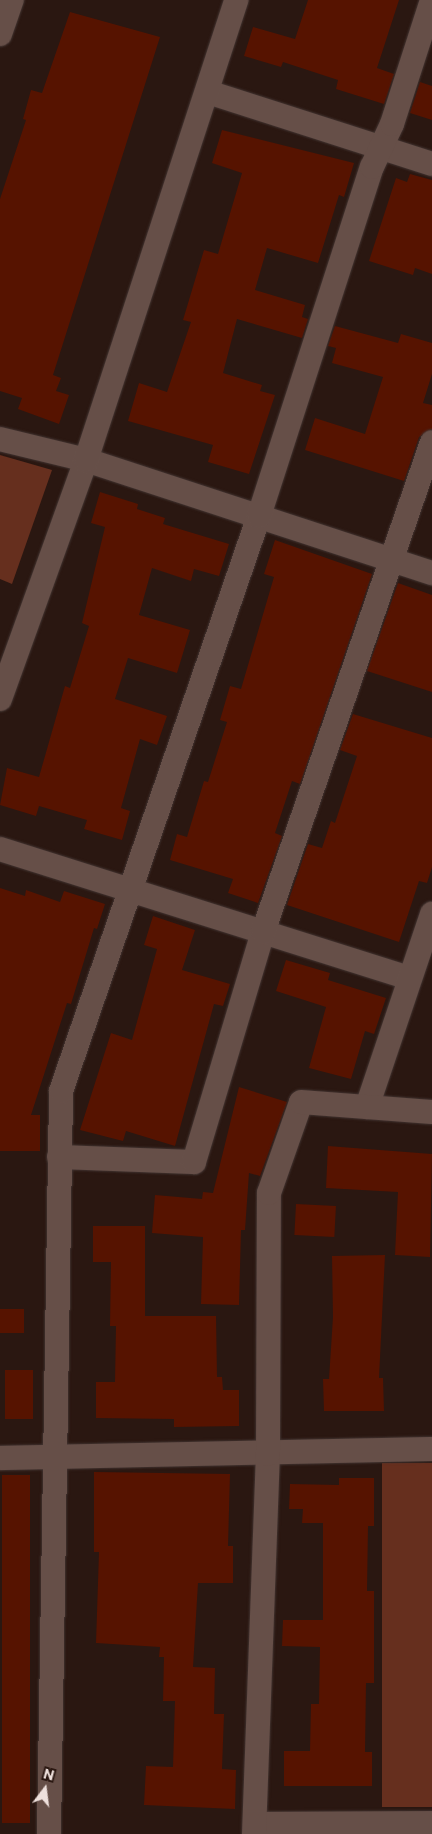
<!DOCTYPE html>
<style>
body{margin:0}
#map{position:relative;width:432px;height:1834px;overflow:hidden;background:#2a1711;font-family:Commissioner,sans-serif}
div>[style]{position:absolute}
.green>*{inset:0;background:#662f1e;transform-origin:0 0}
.building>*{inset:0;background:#561300;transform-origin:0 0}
.roads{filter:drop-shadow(0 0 1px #423431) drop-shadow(0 0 1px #423431)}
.minor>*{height:24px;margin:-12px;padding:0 12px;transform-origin:12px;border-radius:12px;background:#664f48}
span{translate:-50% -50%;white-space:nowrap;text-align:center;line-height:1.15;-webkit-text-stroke:4px #2a1711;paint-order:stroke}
.north{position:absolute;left:20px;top:1764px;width:50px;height:50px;-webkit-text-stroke:4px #2a1711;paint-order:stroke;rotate:15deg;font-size:14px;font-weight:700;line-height:20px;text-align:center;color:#eee0dc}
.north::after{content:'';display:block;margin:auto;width:18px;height:22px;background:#eee0dc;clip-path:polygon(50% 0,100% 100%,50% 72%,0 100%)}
</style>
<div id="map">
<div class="green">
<div style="clip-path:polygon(0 455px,52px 470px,12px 584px,0 579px)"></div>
<div style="left:432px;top:1463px;width:344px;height:50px;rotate:90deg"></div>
</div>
<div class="building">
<div style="clip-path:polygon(308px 0,399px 0,377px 68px,394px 74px,384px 104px,336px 89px,338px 80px,283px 62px,281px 67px,244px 56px,253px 27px,295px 39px)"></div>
<div style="clip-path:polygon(70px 12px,160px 37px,53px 375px,61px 378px,56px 391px,69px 395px,59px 424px,18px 409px,22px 398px,0 391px,0 199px,26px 120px,23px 119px,31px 90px,42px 93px)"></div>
<div style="clip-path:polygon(420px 82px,432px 86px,432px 120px,410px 113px)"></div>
<div style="clip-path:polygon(222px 130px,354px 163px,344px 197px,339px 195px,318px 263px,267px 248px,255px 290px,305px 305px,302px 317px,308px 319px,302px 338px,237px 319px,223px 373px,262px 385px,260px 391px,275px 395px,249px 474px,208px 462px,213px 445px,128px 421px,139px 383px,167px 392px,191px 322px,183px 320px,204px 250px,218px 254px,242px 173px,212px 163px)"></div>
<div style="clip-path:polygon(410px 174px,432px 180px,432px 274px,415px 268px,413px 275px,369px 261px,396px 178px,407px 182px)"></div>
<div style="clip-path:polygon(335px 326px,398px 343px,401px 334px,432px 343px,432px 374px,423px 403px,432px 405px,432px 429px,419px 437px,404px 481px,305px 450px,315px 418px,365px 434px,383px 377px,332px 363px,336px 348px,328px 346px)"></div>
<div style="clip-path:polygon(100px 492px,138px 504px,137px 509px,165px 518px,163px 524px,229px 544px,219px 576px,194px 569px,191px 581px,152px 568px,139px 615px,190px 630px,177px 673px,128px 658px,115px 699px,167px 716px,157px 745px,140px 739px,121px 808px,130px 811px,122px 840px,84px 829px,87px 820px,39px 806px,36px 816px,0 805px,7px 768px,39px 777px,65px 686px,70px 688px,89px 626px,82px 623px,105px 527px,91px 523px)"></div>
<div style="clip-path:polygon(275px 540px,372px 574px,300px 784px,292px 781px,275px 833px,282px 836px,258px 903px,228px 893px,233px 879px,170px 860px,177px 834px,187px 837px,204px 781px,208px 782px,227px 722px,220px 720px,230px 686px,241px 689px,274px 577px,264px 574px)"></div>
<div style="clip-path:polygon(398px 583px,432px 595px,432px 692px,367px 671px)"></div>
<div style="clip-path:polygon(353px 714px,432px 738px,432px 867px,427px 883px,419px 881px,399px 942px,287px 905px,308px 844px,322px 848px,331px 821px,335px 823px,357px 756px,340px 750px)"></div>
<div style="clip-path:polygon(0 888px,25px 896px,26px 890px,60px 902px,64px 891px,105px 904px,97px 929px,94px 928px,71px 1004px,67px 1003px,31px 1115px,40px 1115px,40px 1151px,0 1151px)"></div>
<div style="clip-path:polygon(153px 916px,195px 930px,182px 970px,230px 984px,223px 1006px,214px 1004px,175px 1146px,126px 1131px,123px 1141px,80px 1130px,111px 1033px,132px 1040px,157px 949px,144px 945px)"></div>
<div style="clip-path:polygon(286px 960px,330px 973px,328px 980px,386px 998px,374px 1034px,365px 1031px,351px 1079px,309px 1068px,326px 1007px,276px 991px)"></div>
<div style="clip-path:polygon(239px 1087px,287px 1102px,260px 1176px,249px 1173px,245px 1230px,241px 1230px,239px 1305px,201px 1304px,203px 1237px,152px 1233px,155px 1195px,202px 1199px,203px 1192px,213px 1193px)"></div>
<div style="clip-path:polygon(328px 1146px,432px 1154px,430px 1257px,395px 1255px,398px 1192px,326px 1188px)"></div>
<div style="left:296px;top:1204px;width:40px;height:31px;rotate:3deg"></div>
<div style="clip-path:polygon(93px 1226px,145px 1226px,145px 1316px,216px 1316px,217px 1377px,222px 1377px,223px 1390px,239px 1390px,239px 1426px,174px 1427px,174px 1419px,96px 1418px,96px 1382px,115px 1382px,116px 1326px,110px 1326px,111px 1262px,93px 1262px)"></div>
<div style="clip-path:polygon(385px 1255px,379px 1378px,383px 1378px,384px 1411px,324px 1411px,323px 1379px,329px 1379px,333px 1317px,332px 1256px)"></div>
<div style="left:0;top:1309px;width:24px;height:24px"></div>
<div style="left:5px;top:1370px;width:28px;height:49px"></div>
<div style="clip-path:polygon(94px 1472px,230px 1474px,228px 1546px,233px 1546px,233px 1583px,198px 1583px,193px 1667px,215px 1668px,214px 1714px,224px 1714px,222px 1769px,236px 1770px,235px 1809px,144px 1805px,146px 1766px,173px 1767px,175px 1701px,163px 1701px,164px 1657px,159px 1657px,160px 1647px,96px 1643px,99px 1552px,94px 1552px)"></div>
<div style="left:2px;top:1475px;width:28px;height:348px"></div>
<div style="clip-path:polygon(339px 1478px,374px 1478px,374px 1526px,368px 1526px,367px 1591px,374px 1591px,374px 1683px,366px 1683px,365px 1752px,372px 1752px,372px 1786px,284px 1786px,284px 1751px,310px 1751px,311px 1704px,319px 1704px,320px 1647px,282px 1646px,283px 1620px,323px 1620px,323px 1523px,302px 1523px,303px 1509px,289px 1509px,290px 1484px,339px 1485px)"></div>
</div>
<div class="roads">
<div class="minor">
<div style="left:0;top:34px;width:36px;rotate:-71deg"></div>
<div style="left:208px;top:92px;width:235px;rotate:17.8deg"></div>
<div style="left:0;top:439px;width:89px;rotate:13.7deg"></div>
<div style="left:86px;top:460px;width:364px;rotate:18.1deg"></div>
<div style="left:0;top:699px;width:254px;rotate:-70.2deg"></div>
<div style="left:86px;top:460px;width:484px;rotate:-71.9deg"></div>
<div style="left:0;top:849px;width:429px;rotate:17.5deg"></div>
<div style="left:367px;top:1107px;width:204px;rotate:-71.4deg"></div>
<div style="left:59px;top:1157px;width:135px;rotate:2.1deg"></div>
<div style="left:194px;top:1162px;width:240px;rotate:-73.3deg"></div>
<div style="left:263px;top:932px;width:518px;rotate:-70.97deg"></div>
<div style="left:0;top:1458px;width:432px;rotate:-1.2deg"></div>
<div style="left:255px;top:1824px;width:177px;rotate:-0.3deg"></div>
<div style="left:49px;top:1834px;width:743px;rotate:-89.07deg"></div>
<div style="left:61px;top:1091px;width:608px;rotate:-71deg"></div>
<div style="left:259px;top:516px;width:367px;rotate:-72.1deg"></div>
<div style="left:372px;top:167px;width:47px;rotate:-65.1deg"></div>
<div style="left:392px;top:124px;width:130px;rotate:-72.1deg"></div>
<div style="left:254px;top:1834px;width:380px;rotate:-87.9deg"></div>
<div style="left:268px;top:1454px;width:261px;rotate:-89.8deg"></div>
<div style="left:269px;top:1193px;width:96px;rotate:-70.6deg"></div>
<div style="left:301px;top:1102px;width:131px;rotate:4.4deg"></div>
</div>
</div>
<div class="north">N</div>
</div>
